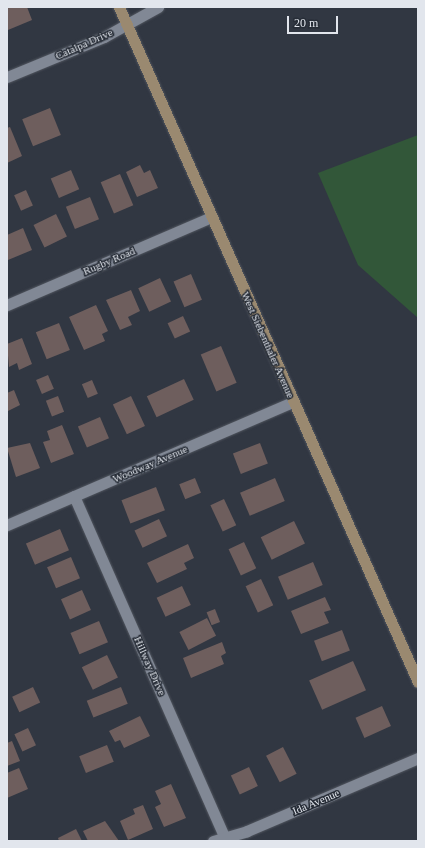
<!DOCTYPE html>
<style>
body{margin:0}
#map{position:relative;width:425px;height:848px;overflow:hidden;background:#313742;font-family:"Times New Roman",serif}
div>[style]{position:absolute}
.green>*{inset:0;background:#325739}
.building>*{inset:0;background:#6e5e5d;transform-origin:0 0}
.roads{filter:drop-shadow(0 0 1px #51565f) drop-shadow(0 0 1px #51565f)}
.minor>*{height:11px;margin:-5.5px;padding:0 5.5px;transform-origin:5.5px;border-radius:5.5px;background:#818895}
.tertiary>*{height:11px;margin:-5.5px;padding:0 5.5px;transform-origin:5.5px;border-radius:5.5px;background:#818895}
.secondary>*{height:11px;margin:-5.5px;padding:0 5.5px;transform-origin:5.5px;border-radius:5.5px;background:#9a8970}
span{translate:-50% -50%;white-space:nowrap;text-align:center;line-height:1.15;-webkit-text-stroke:3px #272d37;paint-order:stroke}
.street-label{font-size:11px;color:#e2e6ed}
.frame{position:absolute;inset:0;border:8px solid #e2e6ed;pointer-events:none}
.scale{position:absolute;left:287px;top:16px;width:51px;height:18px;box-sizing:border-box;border:2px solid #e2e6ed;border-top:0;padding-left:5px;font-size:12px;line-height:14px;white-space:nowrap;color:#e2e6ed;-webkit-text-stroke:3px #272d37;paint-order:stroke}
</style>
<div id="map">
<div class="green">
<div style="clip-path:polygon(418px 135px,418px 318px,358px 265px,318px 173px)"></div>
</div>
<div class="building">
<div style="clip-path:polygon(7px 7px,27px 7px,32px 20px,8px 30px)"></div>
<div style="left:50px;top:108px;width:29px;height:30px;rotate:68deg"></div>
<div style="clip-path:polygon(10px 127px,22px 156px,7px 163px,7px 128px)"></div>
<div style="clip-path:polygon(140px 165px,144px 173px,150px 170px,158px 188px,137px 197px,126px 172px)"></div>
<div style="left:71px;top:170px;width:21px;height:22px;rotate:67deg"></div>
<div style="left:120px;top:174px;width:34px;height:21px;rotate:67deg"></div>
<div style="left:26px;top:190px;width:17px;height:13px;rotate:66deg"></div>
<div style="left:90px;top:197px;width:24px;height:26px;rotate:68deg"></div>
<div style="left:56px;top:214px;width:25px;height:25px;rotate:64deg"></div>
<div style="clip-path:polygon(23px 228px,32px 250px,8px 260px,7px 235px)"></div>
<div style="left:191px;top:274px;width:28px;height:19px;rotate:67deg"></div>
<div style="left:160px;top:278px;width:26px;height:24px;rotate:65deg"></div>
<div style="clip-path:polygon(131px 290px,140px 311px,128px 317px,132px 325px,120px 330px,106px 300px)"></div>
<div style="clip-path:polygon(96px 305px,108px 331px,102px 334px,105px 341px,84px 350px,69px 317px)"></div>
<div style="left:183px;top:316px;width:17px;height:17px;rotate:65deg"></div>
<div style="left:59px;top:323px;width:29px;height:25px;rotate:68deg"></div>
<div style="clip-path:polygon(22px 338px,32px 364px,19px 370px,17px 363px,9px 367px,7px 344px)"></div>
<div style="left:221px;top:346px;width:40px;height:22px;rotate:67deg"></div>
<div style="left:48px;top:375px;width:15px;height:13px;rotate:67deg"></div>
<div style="left:184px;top:379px;width:23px;height:41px;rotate:65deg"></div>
<div style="left:92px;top:380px;width:15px;height:11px;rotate:67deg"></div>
<div style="clip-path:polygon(14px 390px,20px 405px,8px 411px,7px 393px)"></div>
<div style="left:58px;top:396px;width:17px;height:13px;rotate:69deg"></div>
<div style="left:131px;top:396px;width:33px;height:20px;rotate:65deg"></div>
<div style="left:100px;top:417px;width:23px;height:24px;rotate:67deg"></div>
<div style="clip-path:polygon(62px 425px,74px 454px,51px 463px,43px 442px,50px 440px,47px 431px)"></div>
<div style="clip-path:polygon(30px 443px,40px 468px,16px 477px,7px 448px)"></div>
<div style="left:260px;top:443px;width:22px;height:29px;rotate:69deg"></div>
<div style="left:195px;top:478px;width:16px;height:17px;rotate:68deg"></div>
<div style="left:275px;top:478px;width:25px;height:38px;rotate:67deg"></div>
<div style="left:156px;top:487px;width:25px;height:37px;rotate:69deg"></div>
<div style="left:224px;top:499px;width:29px;height:15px;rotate:65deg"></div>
<div style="left:159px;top:519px;width:19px;height:27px;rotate:65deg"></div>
<div style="left:294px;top:521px;width:25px;height:37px;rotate:64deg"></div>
<div style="left:60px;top:529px;width:23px;height:37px;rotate:67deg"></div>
<div style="left:244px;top:542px;width:29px;height:17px;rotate:65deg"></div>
<div style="clip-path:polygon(188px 544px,194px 558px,184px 563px,187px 569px,157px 583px,147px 563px)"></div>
<div style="left:71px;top:557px;width:23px;height:26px;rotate:67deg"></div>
<div style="left:313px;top:562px;width:25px;height:38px;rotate:67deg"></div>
<div style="left:261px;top:579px;width:29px;height:17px;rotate:65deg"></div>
<div style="left:182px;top:586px;width:21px;height:28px;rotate:65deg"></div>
<div style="left:82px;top:590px;width:22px;height:23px;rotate:66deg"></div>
<div style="clip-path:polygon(325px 597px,331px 610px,324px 612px,329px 623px,301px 634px,291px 611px)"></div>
<div style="left:215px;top:609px;width:14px;height:9px;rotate:69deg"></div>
<div style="left:207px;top:618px;width:20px;height:31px;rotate:63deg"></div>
<div style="left:99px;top:621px;width:23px;height:31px;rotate:67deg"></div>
<div style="left:342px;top:630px;width:22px;height:30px;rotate:69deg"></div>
<div style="clip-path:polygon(222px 642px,226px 653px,221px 656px,224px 664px,191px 678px,183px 658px)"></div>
<div style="left:107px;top:655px;width:25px;height:28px;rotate:64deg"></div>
<div style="left:353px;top:661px;width:32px;height:48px;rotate:66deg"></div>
<div style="left:33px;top:687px;width:17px;height:23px;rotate:65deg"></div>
<div style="left:121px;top:687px;width:18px;height:37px;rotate:68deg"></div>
<div style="left:382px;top:706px;width:22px;height:29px;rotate:66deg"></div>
<div style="clip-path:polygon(140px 716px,150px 736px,124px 748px,120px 740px,115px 742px,109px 731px)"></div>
<div style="left:28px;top:728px;width:19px;height:15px;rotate:65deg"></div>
<div style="clip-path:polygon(12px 741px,20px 761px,7px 766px,7px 743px)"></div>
<div style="left:107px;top:745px;width:18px;height:30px;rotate:68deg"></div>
<div style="left:283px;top:747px;width:30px;height:19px;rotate:63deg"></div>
<div style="left:249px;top:767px;width:21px;height:20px;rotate:65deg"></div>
<div style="clip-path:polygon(19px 768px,28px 789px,7px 798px,7px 773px)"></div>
<div style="clip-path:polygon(171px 784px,186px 818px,164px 827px,155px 807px,161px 804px,155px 791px)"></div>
<div style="clip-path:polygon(143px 805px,153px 829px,128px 840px,120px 821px,135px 814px,133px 809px)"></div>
<div style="clip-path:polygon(105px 821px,119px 841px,88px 841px,83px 831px)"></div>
<div style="clip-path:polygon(76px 829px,82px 841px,59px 841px,58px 838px)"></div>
</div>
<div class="roads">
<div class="minor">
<div style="left:7px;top:305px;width:222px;rotate:-23.3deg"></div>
<div style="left:74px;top:496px;width:372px;rotate:66.2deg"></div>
<div style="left:7px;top:525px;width:311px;rotate:-23.3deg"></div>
<div style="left:213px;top:841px;width:35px;rotate:-16deg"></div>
<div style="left:247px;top:831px;width:186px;rotate:-23.1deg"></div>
</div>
<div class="tertiary">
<div style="left:7px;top:77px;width:105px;rotate:-22.4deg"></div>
<div style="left:104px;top:37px;width:62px;rotate:-29.1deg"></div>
</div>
<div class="secondary">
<div style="left:119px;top:7px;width:738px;rotate:66.11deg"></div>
</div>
</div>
<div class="street-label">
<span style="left:84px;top:44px;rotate:-24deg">Catalpa Drive</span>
<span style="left:109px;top:261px;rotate:-23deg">Rugby Road</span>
<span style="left:268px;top:345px;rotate:66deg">West Siebenthaler Avenue</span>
<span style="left:150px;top:464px;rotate:-23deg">Woodway Avenue</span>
<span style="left:150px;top:666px;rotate:66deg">Hillway Drive</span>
<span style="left:316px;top:802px;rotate:-23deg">Ida Avenue</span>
</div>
<div class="frame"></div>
<div class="scale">20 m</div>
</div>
